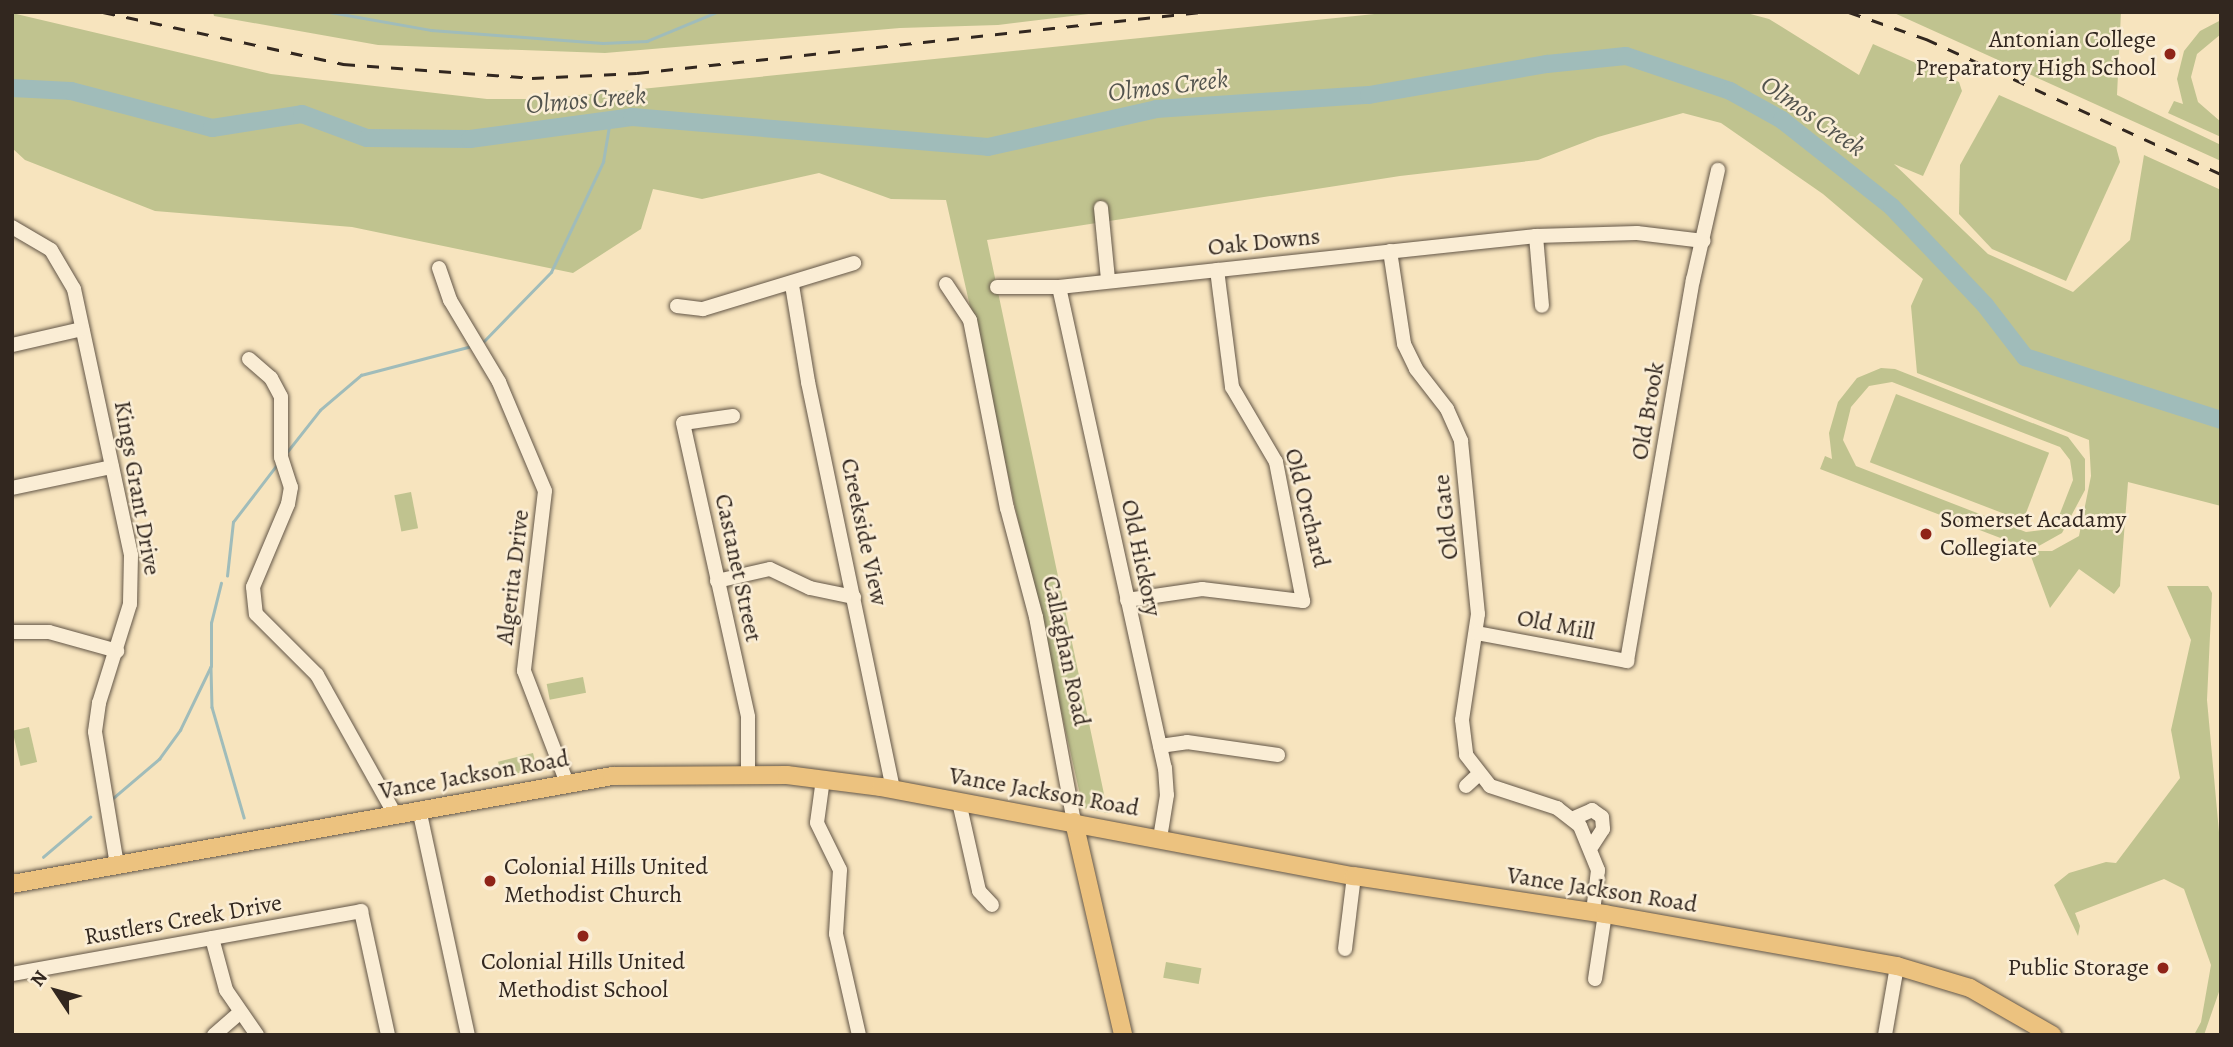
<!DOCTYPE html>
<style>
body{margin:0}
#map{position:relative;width:2233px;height:1047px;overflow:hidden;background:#f7e4be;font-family:Alegreya,serif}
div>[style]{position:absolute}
.green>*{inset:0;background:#c0c38f;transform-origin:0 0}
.stream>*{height:2.5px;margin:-1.25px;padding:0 1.25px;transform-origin:1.25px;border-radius:1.25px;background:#a0bcba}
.river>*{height:18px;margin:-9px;padding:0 9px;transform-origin:9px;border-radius:9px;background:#a0bcba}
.roads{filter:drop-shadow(0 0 2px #635647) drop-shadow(0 0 2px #635647)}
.minor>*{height:14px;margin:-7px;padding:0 7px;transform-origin:7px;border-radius:7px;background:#faedd5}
.major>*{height:18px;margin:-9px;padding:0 9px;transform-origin:9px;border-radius:9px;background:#ecc27f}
.rail>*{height:2.5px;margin-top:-1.25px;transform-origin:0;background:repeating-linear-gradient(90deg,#32271f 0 12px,transparent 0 24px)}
.dots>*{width:19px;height:19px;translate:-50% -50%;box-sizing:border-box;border:4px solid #faedd5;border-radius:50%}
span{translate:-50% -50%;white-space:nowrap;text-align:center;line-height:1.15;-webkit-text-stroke:5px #faedd5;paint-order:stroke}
.poi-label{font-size:24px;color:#32271f}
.right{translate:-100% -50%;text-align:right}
.left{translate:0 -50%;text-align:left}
.street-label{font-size:24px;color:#32271f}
.water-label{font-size:26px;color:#53544e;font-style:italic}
.frame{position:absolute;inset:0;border:14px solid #32271f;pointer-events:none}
.north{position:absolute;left:21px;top:956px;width:70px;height:70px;-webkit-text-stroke:5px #faedd5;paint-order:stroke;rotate:306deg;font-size:19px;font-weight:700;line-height:28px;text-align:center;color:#32271f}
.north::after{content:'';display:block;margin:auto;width:24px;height:32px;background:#32271f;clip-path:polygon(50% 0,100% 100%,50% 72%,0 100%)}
</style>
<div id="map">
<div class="green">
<div style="clip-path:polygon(213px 12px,1105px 12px,998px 25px,900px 28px,605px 53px,378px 45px,214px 16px)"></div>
<div style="clip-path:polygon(1394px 12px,1743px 12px,1769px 19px,1859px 75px,1873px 44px,1959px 82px,1962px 91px,1923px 176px,1894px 164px,1988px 254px,2073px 292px,2130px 240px,2144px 155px,2221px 190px,2221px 506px,2128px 482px,2120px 586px,2114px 594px,2079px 569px,2050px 608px,2029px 551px,2052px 551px,2079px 536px,2091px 476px,2089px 440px,1917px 373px,1911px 306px,1923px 279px,1823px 194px,1721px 123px,1683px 113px,1598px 137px,1538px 160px,1400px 176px,987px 240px,1108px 813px,1083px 808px,946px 200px,891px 199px,819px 173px,702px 199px,653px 189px,641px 229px,573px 273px,352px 227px,155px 211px,25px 160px,12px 148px,12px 13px,271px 74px,487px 99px,543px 99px)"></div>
<div style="clip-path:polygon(1892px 12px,2121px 12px,2117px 95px,2221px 145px,2221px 161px)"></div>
<div style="clip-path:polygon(2221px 20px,2221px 34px,2197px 54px,2191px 77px,2198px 102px,2221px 122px,2221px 137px,2168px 113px,2174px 101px,2183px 104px,2177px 79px,2184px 51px,2200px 31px)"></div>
<div style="clip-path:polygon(1999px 95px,2116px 147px,2120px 162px,2066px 281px,1992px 249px,1959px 214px,1960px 165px)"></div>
<div style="clip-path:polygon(evenodd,1881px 368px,1895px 369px,2068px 437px,2085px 459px,2085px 490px,2062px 533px,2037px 547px,2024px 547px,1820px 469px,1825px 456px,1832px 459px,1829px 433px,1838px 402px,1857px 378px,1881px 368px,1892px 382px,2060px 447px,2070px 460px,2073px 480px,2059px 516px,2042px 530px,2026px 532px,1856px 466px,1843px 440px,1851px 407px,1869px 386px,1892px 382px)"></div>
<div style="left:1896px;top:394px;width:164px;height:73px;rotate:21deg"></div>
<div style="left:411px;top:492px;width:37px;height:17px;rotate:79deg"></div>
<div style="clip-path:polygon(2167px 586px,2208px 586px,2212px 593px,2207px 700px,2221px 854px,2221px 986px,2204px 1035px,2194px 1035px,2201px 1022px,2211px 965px,2184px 889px,2164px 879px,2075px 913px,2080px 926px,2078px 936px,2054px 885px,2069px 873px,2106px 862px,2116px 863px,2180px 778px,2171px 730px,2191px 640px)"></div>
<div style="left:583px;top:677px;width:16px;height:37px;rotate:79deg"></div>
<div style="left:29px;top:727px;width:36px;height:17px;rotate:77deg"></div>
<div style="left:533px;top:753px;width:16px;height:36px;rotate:76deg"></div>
<div style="left:1166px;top:962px;width:36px;height:16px;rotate:10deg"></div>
</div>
<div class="stream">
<div style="left:330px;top:12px;width:103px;rotate:10.1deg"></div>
<div style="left:431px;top:30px;width:172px;rotate:4.3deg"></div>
<div style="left:603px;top:43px;width:44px;rotate:-2.6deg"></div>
<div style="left:647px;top:41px;width:76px;rotate:-22.5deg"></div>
<div style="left:484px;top:341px;width:96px;rotate:-45.8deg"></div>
<div style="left:551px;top:272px;width:122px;rotate:-64.7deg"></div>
<div style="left:603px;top:162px;width:43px;rotate:-80.5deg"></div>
<div style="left:287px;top:452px;width:53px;rotate:-51.8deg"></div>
<div style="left:320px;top:410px;width:54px;rotate:-40.5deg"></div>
<div style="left:361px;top:375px;width:111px;rotate:-14.7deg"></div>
<div style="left:227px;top:576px;width:54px;rotate:-83.7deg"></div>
<div style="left:233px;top:522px;width:71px;rotate:-52.5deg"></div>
<div style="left:211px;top:667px;width:40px;rotate:88.6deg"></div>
<div style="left:212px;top:707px;width:115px;rotate:73.8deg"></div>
<div style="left:112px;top:799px;width:62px;rotate:-40.4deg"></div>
<div style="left:159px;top:759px;width:36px;rotate:-54deg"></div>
<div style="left:180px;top:730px;width:71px;rotate:-64.2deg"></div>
<div style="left:211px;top:666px;width:43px;rotate:-90deg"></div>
<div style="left:211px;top:623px;width:41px;rotate:-76deg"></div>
<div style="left:43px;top:857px;width:62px;rotate:-40.4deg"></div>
</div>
<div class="river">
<div style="left:12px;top:88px;width:59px;rotate:2.9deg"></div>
<div style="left:71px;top:91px;width:146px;rotate:14.7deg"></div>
<div style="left:212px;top:128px;width:91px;rotate:-8.8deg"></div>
<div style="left:302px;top:114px;width:69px;rotate:20.3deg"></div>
<div style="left:367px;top:138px;width:103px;rotate:0.6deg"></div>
<div style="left:470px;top:139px;width:163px;rotate:-7.7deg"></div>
<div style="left:632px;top:117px;width:357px;rotate:4.8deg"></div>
<div style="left:988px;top:147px;width:172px;rotate:-12.7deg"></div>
<div style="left:1156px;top:109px;width:213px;rotate:-3.8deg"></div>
<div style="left:1369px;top:95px;width:181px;rotate:-9.9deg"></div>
<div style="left:1547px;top:64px;width:79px;rotate:-5.8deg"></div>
<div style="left:1626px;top:56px;width:110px;rotate:18.6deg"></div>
<div style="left:1730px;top:91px;width:60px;rotate:29.1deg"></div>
<div style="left:1782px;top:120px;width:140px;rotate:38.3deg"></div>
<div style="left:1892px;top:207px;width:135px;rotate:46.5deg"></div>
<div style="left:1985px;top:305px;width:66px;rotate:52.4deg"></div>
<div style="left:2025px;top:357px;width:206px;rotate:17.8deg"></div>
</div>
<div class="roads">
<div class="minor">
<div style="left:1101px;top:208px;width:72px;rotate:84.4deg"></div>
<div style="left:12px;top:227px;width:45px;rotate:30.5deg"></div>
<div style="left:51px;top:250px;width:45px;rotate:59.5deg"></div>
<div style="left:74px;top:289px;width:272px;rotate:77.9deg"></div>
<div style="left:131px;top:555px;width:49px;rotate:91.2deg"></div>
<div style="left:130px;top:604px;width:104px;rotate:107.4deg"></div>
<div style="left:99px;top:703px;width:29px;rotate:98deg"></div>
<div style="left:95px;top:732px;width:135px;rotate:80.6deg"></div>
<div style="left:1536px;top:236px;width:70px;rotate:85.1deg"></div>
<div style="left:1390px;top:251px;width:94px;rotate:81.4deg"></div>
<div style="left:1404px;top:344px;width:28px;rotate:64deg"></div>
<div style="left:1416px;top:369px;width:51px;rotate:52.2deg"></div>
<div style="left:1447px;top:409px;width:35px;rotate:66deg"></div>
<div style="left:1461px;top:441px;width:174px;rotate:84.4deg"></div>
<div style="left:1478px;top:614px;width:107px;rotate:98.6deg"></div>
<div style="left:1462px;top:720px;width:35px;rotate:83deg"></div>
<div style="left:1466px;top:755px;width:39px;rotate:52deg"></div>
<div style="left:1490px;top:786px;width:71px;rotate:18.2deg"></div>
<div style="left:1557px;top:808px;width:29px;rotate:38deg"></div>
<div style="left:1580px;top:826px;width:48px;rotate:67.8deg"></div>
<div style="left:1598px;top:870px;width:42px;rotate:96.8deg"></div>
<div style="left:439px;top:268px;width:34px;rotate:71deg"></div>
<div style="left:450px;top:300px;width:96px;rotate:59.1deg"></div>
<div style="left:499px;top:382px;width:118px;rotate:67.1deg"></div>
<div style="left:545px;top:491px;width:181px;rotate:96.7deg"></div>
<div style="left:524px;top:671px;width:120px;rotate:69deg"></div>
<div style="left:946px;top:284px;width:43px;rotate:56.3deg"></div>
<div style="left:970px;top:320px;width:192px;rotate:78.9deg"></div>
<div style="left:1007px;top:508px;width:113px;rotate:75.1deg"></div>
<div style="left:1036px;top:617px;width:208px;rotate:79.5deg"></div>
<div style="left:792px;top:285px;width:98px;rotate:80.6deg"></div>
<div style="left:808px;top:382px;width:416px;rotate:78.2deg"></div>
<div style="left:997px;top:287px;width:62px"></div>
<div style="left:1059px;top:287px;width:480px;rotate:-6.1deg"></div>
<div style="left:1536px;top:236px;width:101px;rotate:-1.7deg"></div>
<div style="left:1637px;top:233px;width:67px;rotate:6.8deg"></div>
<div style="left:1059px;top:287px;width:493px;rotate:77.6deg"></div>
<div style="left:1165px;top:768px;width:27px;rotate:86deg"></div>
<div style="left:1167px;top:795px;width:44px;rotate:99.2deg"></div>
<div style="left:677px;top:306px;width:26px;rotate:7deg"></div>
<div style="left:703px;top:309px;width:158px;rotate:-16.9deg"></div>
<div style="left:12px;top:345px;width:72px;rotate:-12.9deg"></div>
<div style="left:249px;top:359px;width:29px;rotate:41deg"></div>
<div style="left:271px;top:378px;width:21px;rotate:62deg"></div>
<div style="left:281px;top:397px;width:60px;rotate:90deg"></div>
<div style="left:281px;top:457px;width:32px;rotate:72deg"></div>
<div style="left:291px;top:487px;width:17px;rotate:100deg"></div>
<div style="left:288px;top:504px;width:90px;rotate:112.9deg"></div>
<div style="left:253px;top:587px;width:27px;rotate:84deg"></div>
<div style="left:256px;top:614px;width:86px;rotate:45deg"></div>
<div style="left:317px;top:675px;width:158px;rotate:60.8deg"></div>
<div style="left:733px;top:416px;width:50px;rotate:172deg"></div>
<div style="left:683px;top:423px;width:301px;rotate:77.5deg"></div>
<div style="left:748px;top:717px;width:56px;rotate:90deg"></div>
<div style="left:12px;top:488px;width:102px;rotate:-11.9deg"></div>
<div style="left:717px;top:581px;width:54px;rotate:-12.8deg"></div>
<div style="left:770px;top:569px;width:44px;rotate:25.4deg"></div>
<div style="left:810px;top:588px;width:45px;rotate:11.6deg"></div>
<div style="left:1127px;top:600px;width:76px;rotate:-8.3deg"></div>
<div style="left:1202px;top:589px;width:102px;rotate:6.8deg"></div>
<div style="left:1303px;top:601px;width:142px;rotate:-101deg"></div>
<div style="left:1276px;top:462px;width:87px;rotate:-120.4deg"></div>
<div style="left:1232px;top:387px;width:118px;rotate:-97.3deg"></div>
<div style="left:12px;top:632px;width:37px"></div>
<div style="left:49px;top:632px;width:71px;rotate:15.6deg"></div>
<div style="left:1476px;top:633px;width:154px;rotate:10.5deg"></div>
<div style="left:1627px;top:661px;width:387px;rotate:-80.2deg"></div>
<div style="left:1693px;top:280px;width:113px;rotate:-77.2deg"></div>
<div style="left:1160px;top:746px;width:27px;rotate:-8deg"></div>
<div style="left:1187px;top:742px;width:92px;rotate:8.1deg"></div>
<div style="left:823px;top:779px;width:44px;rotate:97.8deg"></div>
<div style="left:817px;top:823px;width:52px;rotate:63.9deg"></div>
<div style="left:840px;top:870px;width:64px;rotate:93.6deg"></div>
<div style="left:836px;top:934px;width:104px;rotate:77.2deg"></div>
<div style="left:1466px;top:786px;width:16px;rotate:-43deg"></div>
<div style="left:959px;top:802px;width:91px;rotate:77.3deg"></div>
<div style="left:979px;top:891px;width:19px;rotate:47deg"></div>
<div style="left:419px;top:809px;width:231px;rotate:77.8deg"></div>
<div style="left:1572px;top:819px;width:22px;rotate:-24deg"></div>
<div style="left:1592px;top:810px;width:12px;rotate:35deg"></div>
<div style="left:1602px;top:817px;width:12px;rotate:85deg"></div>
<div style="left:1603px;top:829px;width:20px;rotate:123deg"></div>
<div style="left:212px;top:938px;width:54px;rotate:74.9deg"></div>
<div style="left:226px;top:990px;width:55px;rotate:55.4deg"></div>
<div style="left:1345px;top:949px;width:74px;rotate:-83deg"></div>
<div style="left:12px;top:974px;width:355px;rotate:-10.2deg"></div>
<div style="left:361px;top:911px;width:127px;rotate:77.7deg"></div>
<div style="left:1595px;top:979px;width:66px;rotate:-81.3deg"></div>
<div style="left:214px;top:1035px;width:33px;rotate:-41deg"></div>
<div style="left:1885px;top:1035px;width:70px;rotate:-80.1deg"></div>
</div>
<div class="major">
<div style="left:1074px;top:822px;width:219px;rotate:77deg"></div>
<div style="left:12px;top:884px;width:610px;rotate:-10.2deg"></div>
<div style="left:612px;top:776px;width:175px;rotate:-0.3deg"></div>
<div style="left:787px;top:775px;width:95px;rotate:7.3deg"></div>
<div style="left:881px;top:787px;width:481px;rotate:10.7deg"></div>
<div style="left:1354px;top:876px;width:254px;rotate:8.6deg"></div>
<div style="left:1605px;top:914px;width:297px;rotate:10.1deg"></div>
<div style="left:1897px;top:966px;width:76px;rotate:16.8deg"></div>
<div style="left:1970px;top:988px;width:95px;rotate:29.8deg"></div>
</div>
</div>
<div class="rail">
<div style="left:103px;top:12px;width:246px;rotate:12.2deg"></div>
<div style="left:343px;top:64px;width:190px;rotate:4.2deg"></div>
<div style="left:532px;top:78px;width:105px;rotate:-2.7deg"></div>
<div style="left:637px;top:73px;width:567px;rotate:-6.17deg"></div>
<div style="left:1849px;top:12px;width:82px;rotate:19.3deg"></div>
<div style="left:1926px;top:39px;width:324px;rotate:24.6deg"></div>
</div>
<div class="dots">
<div style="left:2170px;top:54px;background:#8f2418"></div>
<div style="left:1926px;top:534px;background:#8f2418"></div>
<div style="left:490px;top:881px;background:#8f2418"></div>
<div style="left:583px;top:936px;background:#8f2418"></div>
<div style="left:2163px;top:968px;background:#8f2418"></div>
</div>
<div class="poi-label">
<span class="right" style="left:2156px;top:54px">Antonian College<br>Preparatory High School</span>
<span class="left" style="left:1940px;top:534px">Somerset Acadamy<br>Collegiate</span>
<span class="left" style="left:504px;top:881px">Colonial Hills United<br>Methodist Church</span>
<span style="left:583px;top:976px">Colonial Hills United<br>Methodist School</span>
<span class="right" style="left:2149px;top:968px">Public Storage</span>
</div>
<div class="street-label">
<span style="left:1264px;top:242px;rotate:-6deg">Oak Downs</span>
<span style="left:1648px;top:411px;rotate:-80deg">Old Brook</span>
<span style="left:137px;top:488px;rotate:80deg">Kings Grant Drive</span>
<span style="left:1307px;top:508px;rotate:76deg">Old Orchard</span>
<span style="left:1446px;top:517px;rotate:-96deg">Old Gate</span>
<span style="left:864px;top:532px;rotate:78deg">Creekside View</span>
<span style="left:1141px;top:558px;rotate:78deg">Old Hickory</span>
<span style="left:738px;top:568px;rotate:78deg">Castanet Street</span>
<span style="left:513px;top:577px;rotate:-83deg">Algerita Drive</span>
<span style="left:1556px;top:625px;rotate:11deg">Old Mill</span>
<span style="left:1066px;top:651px;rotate:78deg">Callaghan Road</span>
<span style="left:474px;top:775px;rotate:-10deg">Vance Jackson Road</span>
<span style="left:1044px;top:792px;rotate:10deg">Vance Jackson Road</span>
<span style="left:1602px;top:890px;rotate:9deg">Vance Jackson Road</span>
<span style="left:183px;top:920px;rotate:-10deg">Rustlers Creek Drive</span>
</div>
<div class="water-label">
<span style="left:1168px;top:86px;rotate:-7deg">Olmos Creek</span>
<span style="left:586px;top:100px;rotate:-5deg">Olmos Creek</span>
<span style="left:1813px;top:116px;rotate:35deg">Olmos Creek</span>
</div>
<div class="frame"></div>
<div class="north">N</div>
</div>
